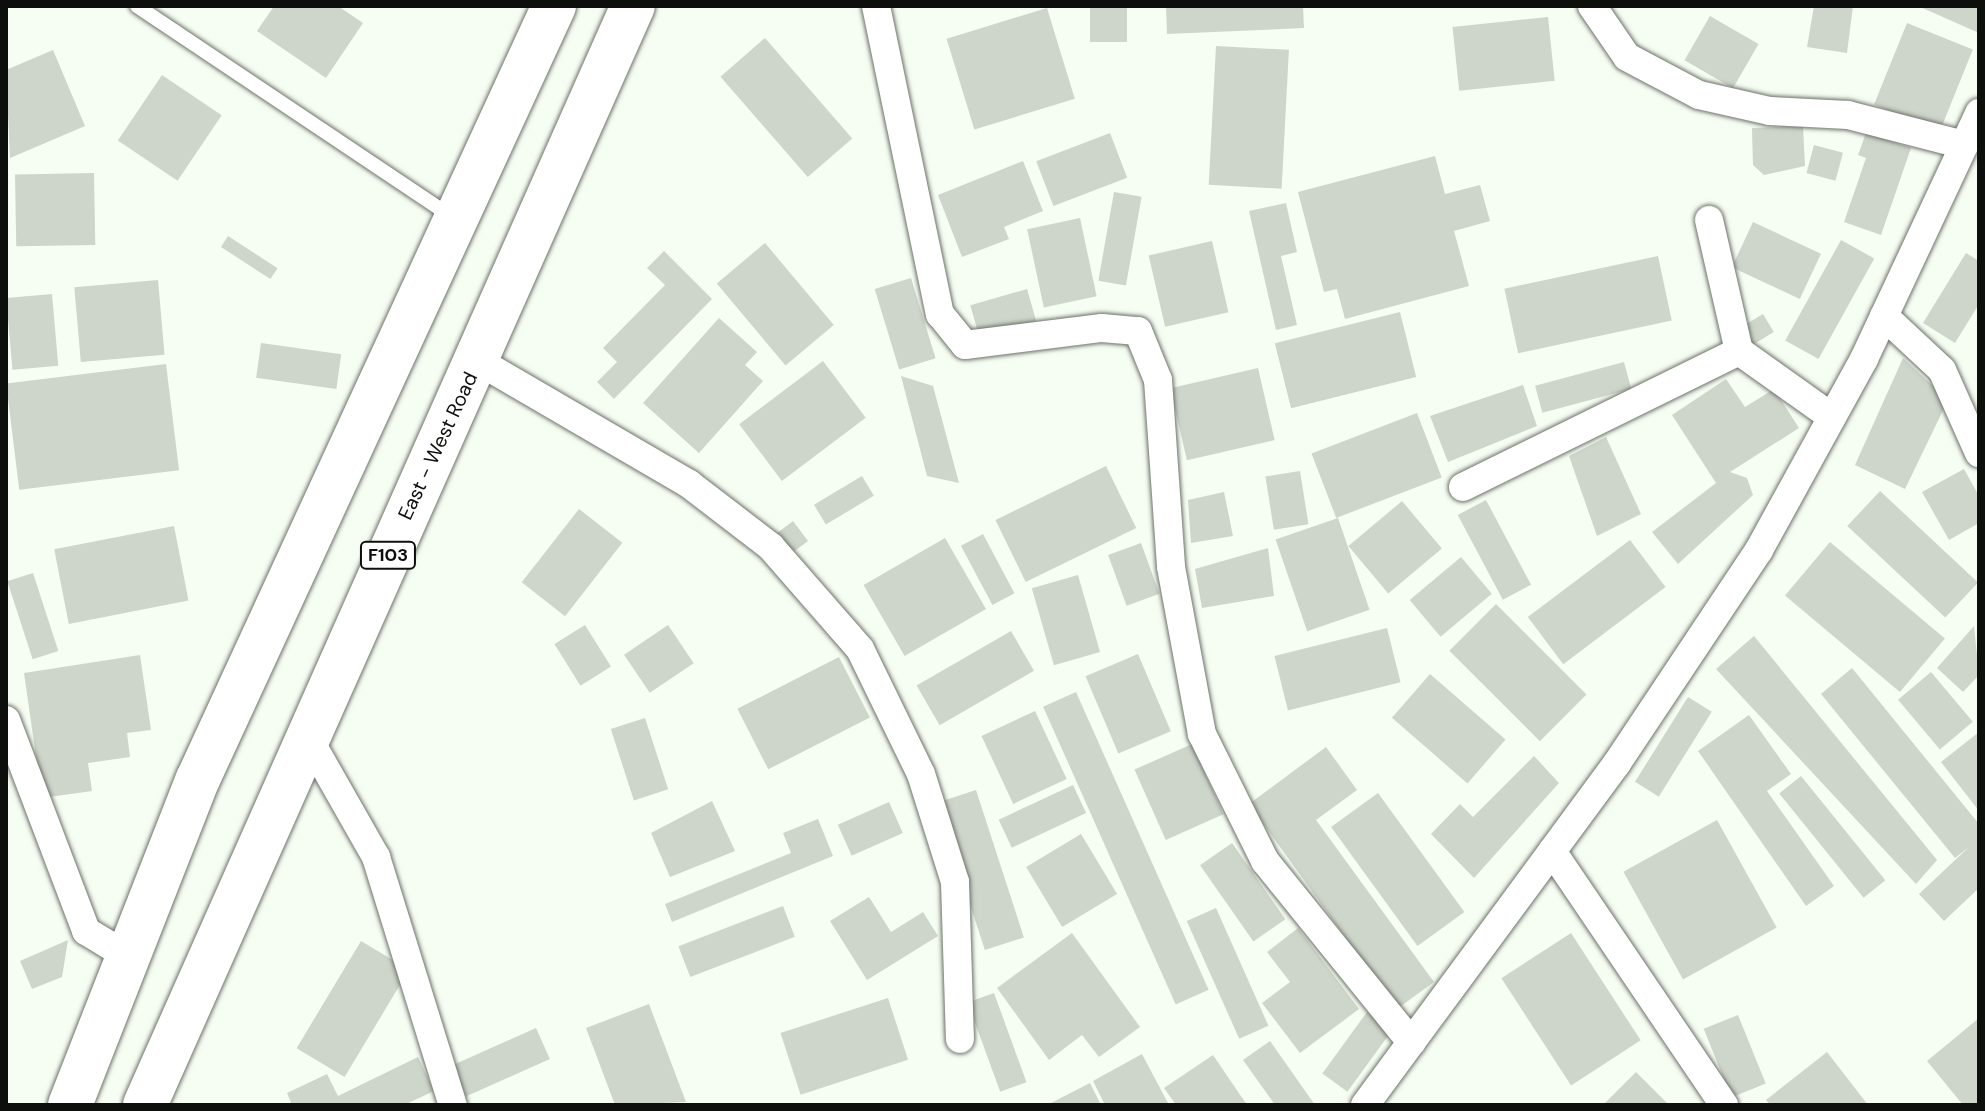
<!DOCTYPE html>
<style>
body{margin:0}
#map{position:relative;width:1985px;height:1111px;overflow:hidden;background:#f6fdf3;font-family:"DM Sans",sans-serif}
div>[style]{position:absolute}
.building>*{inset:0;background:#ced5cb;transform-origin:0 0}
.roads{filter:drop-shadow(0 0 2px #6c736a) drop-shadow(0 0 2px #6c736a)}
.service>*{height:14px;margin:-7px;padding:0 7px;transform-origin:7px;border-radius:7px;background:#fff}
.minor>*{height:28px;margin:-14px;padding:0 14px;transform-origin:14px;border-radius:14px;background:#fff}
.primary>*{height:44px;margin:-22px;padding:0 22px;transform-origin:22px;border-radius:22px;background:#fff}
span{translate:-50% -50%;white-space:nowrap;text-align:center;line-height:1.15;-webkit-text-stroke:6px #fff;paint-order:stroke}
.shield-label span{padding:2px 6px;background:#fff;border:2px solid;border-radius:6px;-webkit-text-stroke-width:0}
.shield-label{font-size:18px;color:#0c0f0b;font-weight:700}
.street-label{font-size:20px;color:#0c0f0b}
.frame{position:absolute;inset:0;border:8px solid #0c0f0b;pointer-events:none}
</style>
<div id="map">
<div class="building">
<div style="clip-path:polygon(274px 6px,338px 6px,363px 23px,326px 78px,257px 31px)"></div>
<div style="left:1090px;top:6px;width:37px;height:36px"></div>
<div style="clip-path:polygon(1166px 6px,1303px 6px,1304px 28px,1167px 34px)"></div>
<div style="clip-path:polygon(1814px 6px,1853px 6px,1847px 53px,1807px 47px)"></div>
<div style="clip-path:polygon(1918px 6px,1979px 6px,1979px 33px)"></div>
<div style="left:1047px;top:8px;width:95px;height:105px;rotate:73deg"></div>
<div style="left:1710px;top:16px;width:56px;height:51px;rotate:30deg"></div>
<div style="left:1548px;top:17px;width:64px;height:96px;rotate:84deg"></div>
<div style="left:1907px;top:23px;width:71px;height:88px;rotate:22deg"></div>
<div style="left:765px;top:38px;width:133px;height:59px;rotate:49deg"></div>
<div style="left:1216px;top:46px;width:73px;height:139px;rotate:3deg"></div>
<div style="clip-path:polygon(53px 50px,85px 126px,10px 158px,6px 70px)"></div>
<div style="left:162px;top:75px;width:72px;height:79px;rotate:34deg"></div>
<div style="clip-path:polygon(1803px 126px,1805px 166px,1764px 175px,1753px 165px,1752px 128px)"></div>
<div style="left:1110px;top:133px;width:48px;height:79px;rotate:69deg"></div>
<div style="clip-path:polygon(1866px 133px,1911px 148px,1881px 235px,1844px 222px,1866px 158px,1858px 155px)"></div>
<div style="left:1814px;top:145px;width:30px;height:29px;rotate:15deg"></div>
<div style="clip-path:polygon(1435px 156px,1445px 194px,1480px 185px,1490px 221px,1454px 231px,1469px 286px,1345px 319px,1337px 289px,1324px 292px,1298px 192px)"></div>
<div style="clip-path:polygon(1023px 161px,1043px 211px,1004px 227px,1009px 239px,962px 257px,938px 195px)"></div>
<div style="left:94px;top:173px;width:72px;height:79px;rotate:89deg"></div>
<div style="left:1114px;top:192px;width:28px;height:90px;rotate:10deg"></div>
<div style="clip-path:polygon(1286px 203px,1297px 252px,1281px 256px,1297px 325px,1276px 330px,1249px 211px)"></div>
<div style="left:1080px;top:218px;width:80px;height:54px;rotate:78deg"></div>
<div style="left:1753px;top:222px;width:75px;height:50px;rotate:25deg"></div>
<div style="left:228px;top:236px;width:59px;height:13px;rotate:33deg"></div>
<div style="left:1841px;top:240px;width:38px;height:115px;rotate:29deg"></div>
<div style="left:1212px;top:241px;width:73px;height:65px;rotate:77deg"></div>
<div style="left:765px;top:243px;width:107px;height:63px;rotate:50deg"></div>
<div style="clip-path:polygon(664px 251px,712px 299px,614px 399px,597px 382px,617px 362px,603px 348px,665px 285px,647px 268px)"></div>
<div style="clip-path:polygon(1966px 253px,1979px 261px,1979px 304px,1955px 343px,1923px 323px)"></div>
<div style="left:1658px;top:256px;width:66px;height:157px;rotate:78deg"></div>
<div style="left:911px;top:278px;width:84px;height:38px;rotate:73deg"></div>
<div style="left:158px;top:280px;width:75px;height:84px;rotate:85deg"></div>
<div style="left:1027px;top:289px;width:33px;height:59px;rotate:74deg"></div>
<div style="left:52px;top:294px;width:72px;height:46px;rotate:85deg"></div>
<div style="left:1400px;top:312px;width:67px;height:129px;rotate:76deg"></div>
<div style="left:1763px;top:314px;width:21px;height:29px;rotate:59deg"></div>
<div style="clip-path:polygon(719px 318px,757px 352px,745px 365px,763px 381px,699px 453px,643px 403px)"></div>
<div style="left:261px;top:343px;width:81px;height:35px;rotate:8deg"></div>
<div style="clip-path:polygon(1903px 358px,1948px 400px,1905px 489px,1855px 465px)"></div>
<div style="left:823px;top:361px;width:71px;height:105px;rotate:53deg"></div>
<div style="left:1624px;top:362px;width:28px;height:92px;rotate:75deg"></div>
<div style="left:166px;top:364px;width:107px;height:161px;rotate:83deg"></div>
<div style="left:1258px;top:368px;width:74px;height:90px;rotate:77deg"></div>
<div style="clip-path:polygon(901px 376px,933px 386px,959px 483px,927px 476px)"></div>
<div style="clip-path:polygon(1726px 379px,1745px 407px,1774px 389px,1799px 428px,1730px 472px,1747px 478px,1753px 495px,1678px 564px,1652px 532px,1716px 483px,1672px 415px)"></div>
<div style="clip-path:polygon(1523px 385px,1537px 426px,1448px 462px,1430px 416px)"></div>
<div style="left:1417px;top:413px;width:69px;height:113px;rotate:69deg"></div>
<div style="clip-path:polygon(1606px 437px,1641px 514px,1597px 536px,1569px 456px)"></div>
<div style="left:1106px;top:466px;width:69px;height:123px;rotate:64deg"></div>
<div style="clip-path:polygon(1964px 469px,1979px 496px,1979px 523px,1949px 540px,1922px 492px)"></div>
<div style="left:1300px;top:471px;width:54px;height:35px;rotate:81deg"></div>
<div style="left:862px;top:476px;width:23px;height:56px;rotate:59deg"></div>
<div style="left:1880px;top:491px;width:134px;height:48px;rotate:43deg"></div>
<div style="clip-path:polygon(1224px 492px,1233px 536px,1191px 543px,1188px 500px)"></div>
<div style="left:1486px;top:500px;width:96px;height:32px;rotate:62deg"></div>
<div style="left:1402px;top:501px;width:62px;height:70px;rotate:50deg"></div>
<div style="left:579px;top:509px;width:55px;height:93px;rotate:38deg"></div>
<div style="left:1338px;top:518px;width:97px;height:66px;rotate:71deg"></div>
<div style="left:793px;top:521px;width:25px;height:21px;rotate:53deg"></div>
<div style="left:174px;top:526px;width:76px;height:122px;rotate:79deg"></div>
<div style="left:983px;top:534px;width:67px;height:25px;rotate:62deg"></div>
<div style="left:945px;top:538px;width:82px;height:94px;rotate:60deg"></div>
<div style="left:1630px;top:540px;width:59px;height:128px;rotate:53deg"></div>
<div style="left:1830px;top:542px;width:150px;height:70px;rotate:40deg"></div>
<div style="left:1141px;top:543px;width:54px;height:35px;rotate:70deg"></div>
<div style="clip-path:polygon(1268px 548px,1274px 596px,1202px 608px,1195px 569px)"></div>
<div style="left:1461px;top:557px;width:48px;height:67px;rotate:50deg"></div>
<div style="left:33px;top:573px;width:82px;height:27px;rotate:72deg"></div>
<div style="left:1078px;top:575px;width:80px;height:48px;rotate:74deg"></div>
<div style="left:1496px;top:604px;width:128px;height:66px;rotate:45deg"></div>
<div style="left:585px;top:625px;width:49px;height:36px;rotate:58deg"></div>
<div style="left:668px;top:625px;width:46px;height:53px;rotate:56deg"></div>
<div style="clip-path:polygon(1974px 626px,1979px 675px,1963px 692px,1937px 668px)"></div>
<div style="left:1387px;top:628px;width:56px;height:116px;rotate:76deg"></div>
<div style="left:1011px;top:631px;width:46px;height:109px;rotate:60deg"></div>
<div style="clip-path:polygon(1754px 636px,1937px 860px,1916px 884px,1716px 669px)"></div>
<div style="left:1138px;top:654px;width:84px;height:57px;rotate:67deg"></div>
<div style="clip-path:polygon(140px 655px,151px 730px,127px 733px,130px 757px,88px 763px,92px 791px,42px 798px,24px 673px)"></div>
<div style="left:839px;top:657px;width:68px;height:114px;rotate:63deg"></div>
<div style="clip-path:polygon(1852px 668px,1979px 824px,1979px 888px,1944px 921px,1919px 894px,1969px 847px,1955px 858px,1821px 694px)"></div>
<div style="left:1931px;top:672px;width:65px;height:43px;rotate:50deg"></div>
<div style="left:1430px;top:674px;width:100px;height:58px;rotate:41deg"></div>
<div style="left:1076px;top:692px;width:326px;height:36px;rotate:66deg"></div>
<div style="left:1688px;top:697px;width:28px;height:100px;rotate:32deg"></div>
<div style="left:1035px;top:711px;width:75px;height:59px;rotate:65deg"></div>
<div style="clip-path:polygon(1749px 715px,1791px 774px,1767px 791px,1834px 886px,1806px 906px,1698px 751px)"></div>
<div style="left:645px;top:718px;width:75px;height:36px;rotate:72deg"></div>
<div style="clip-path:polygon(1979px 732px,1979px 811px,1941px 762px)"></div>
<div style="left:1192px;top:744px;width:77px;height:63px;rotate:66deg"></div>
<div style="clip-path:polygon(1326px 747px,1357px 790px,1316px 820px,1434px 982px,1397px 1009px,1249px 804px)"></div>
<div style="clip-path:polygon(1534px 756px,1559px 783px,1474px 878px,1431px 834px,1460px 804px,1473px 817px)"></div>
<div style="left:1801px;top:776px;width:134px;height:28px;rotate:51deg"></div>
<div style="left:1073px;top:785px;width:31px;height:82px;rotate:65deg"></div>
<div style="left:976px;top:790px;width:155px;height:41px;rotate:72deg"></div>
<div style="left:1378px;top:793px;width:147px;height:58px;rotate:54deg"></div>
<div style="clip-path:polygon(712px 801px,735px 851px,670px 877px,651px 833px)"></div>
<div style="left:889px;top:802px;width:34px;height:56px;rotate:66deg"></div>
<div style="clip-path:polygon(818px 819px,833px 856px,672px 922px,665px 904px,791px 853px,783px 833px)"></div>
<div style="left:1717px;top:820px;width:123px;height:107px;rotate:61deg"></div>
<div style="left:1081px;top:834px;width:70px;height:64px;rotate:59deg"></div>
<div style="left:1232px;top:843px;width:93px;height:39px;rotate:55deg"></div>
<div style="clip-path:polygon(869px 897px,891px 932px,923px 912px,938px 936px,867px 980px,830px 921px)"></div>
<div style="left:783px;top:906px;width:33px;height:112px;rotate:69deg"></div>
<div style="left:1216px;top:908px;width:129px;height:32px;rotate:66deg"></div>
<div style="clip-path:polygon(1298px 928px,1359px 1009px,1300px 1053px,1262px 1003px,1290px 982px,1267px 952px)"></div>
<div style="clip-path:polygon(1072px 933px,1140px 1027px,1099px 1057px,1082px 1035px,1049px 1060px,997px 988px)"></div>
<div style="left:1571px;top:933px;width:128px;height:83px;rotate:57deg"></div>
<div style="clip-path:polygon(68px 940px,62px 977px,32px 989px,20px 961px)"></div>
<div style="left:361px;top:941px;width:56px;height:125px;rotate:31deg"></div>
<div style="left:994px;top:993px;width:95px;height:28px;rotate:70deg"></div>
<div style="left:888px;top:998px;width:65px;height:113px;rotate:72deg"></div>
<div style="clip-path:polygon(649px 1004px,686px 1102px,615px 1105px,586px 1028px)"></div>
<div style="left:1367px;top:1012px;width:31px;height:76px;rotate:36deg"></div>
<div style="left:1738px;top:1015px;width:74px;height:37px;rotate:68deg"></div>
<div style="clip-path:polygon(1979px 1018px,1979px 1105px,1963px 1105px,1927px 1061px)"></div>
<div style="left:536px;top:1028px;width:34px;height:92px;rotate:66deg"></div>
<div style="clip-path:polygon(1270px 1041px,1315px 1105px,1275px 1105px,1243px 1060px)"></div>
<div style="clip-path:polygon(1827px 1052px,1868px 1105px,1770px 1105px,1766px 1100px)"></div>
<div style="clip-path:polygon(1142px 1054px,1169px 1105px,1105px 1105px,1093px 1081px)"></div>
<div style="clip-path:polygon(1213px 1055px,1247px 1105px,1176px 1105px,1164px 1088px)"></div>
<div style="clip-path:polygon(418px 1057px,434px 1091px,404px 1105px,292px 1105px,287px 1093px,327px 1074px,338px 1096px)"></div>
<div style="clip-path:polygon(1636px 1072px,1669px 1105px,1603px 1105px)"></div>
<div style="clip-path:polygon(1090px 1083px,1101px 1105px,1047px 1105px)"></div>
</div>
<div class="roads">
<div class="service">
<div style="left:137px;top:6px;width:379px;rotate:33.8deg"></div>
</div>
<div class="minor">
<div style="left:876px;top:6px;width:315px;rotate:78.3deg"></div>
<div style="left:940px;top:314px;width:40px;rotate:51deg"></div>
<div style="left:965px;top:345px;width:138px;rotate:-7.1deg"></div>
<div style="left:1102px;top:328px;width:36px;rotate:5deg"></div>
<div style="left:1138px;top:331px;width:53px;rotate:67.8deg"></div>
<div style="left:1158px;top:380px;width:187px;rotate:86deg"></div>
<div style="left:1171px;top:567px;width:170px;rotate:79.5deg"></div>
<div style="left:1202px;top:734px;width:142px;rotate:63.6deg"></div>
<div style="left:1265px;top:861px;width:233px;rotate:51.1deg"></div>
<div style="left:1592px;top:6px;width:62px;rotate:55.5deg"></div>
<div style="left:1627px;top:57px;width:81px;rotate:27.8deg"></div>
<div style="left:1699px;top:95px;width:73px;rotate:12.7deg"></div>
<div style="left:1770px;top:111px;width:78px;rotate:2.9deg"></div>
<div style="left:1848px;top:115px;width:120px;rotate:14.5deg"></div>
<div style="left:1709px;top:220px;width:134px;rotate:77.1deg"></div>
<div style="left:1739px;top:351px;width:114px;rotate:35.4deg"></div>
<div style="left:1884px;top:316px;width:79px;rotate:43deg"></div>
<div style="left:1942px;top:370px;width:91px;rotate:66deg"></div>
<div style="left:478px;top:361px;width:244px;rotate:30.2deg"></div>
<div style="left:689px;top:484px;width:103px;rotate:37.5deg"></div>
<div style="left:771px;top:547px;width:135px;rotate:48.9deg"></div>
<div style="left:860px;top:649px;width:139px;rotate:64deg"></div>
<div style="left:921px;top:774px;width:113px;rotate:72.5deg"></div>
<div style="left:955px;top:882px;width:157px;rotate:88.2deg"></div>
<div style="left:1463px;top:487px;width:308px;rotate:-26.2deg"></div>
<div style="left:6px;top:720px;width:226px;rotate:69.2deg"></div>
<div style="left:86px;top:931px;width:44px;rotate:31.2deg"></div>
<div style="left:305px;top:732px;width:144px;rotate:60.4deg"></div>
<div style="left:376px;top:857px;width:260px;rotate:72.8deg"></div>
<div style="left:1552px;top:851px;width:307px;rotate:55.9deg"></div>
<div style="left:1365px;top:1105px;width:425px;rotate:-53.6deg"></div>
<div style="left:1617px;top:763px;width:256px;rotate:-56.3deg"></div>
<div style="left:1759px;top:550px;width:218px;rotate:-61.2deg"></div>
<div style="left:1864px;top:359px;width:272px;rotate:-64.9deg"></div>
</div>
<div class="primary">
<div style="left:70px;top:1105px;width:350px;rotate:-68.6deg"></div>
<div style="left:198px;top:779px;width:851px;rotate:-65.27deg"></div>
<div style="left:145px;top:1105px;width:1202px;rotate:-66.06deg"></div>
</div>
</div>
<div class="shield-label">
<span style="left:388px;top:555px">F103</span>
</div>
<div class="street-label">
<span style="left:438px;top:446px;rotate:-65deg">East - West Road</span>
</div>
<div class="frame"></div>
</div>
